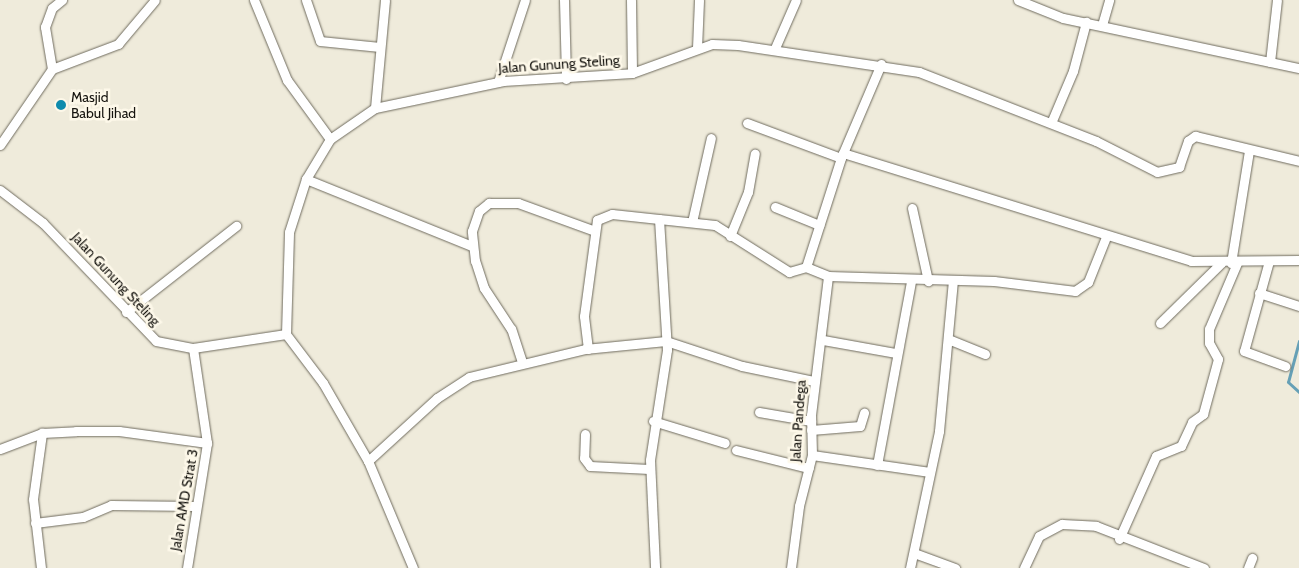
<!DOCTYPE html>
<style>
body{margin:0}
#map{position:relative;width:1299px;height:568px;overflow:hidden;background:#efebdb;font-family:Cabin,sans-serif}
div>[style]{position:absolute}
.stream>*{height:3px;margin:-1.5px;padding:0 1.5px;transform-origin:1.5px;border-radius:1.5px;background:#66a0b6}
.roads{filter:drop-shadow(0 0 1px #6f6b5e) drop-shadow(0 0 1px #6f6b5e)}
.street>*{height:9px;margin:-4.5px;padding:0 4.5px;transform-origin:4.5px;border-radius:4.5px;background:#fff}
.dots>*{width:14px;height:14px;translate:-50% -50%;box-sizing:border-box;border:2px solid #fdf8e9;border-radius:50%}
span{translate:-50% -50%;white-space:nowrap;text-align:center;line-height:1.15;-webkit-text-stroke:5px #fdf8e9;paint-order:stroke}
.street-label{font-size:14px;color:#15130e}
.poi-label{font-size:14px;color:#15130e}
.left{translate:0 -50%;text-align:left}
</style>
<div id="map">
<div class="stream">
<div style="left:1299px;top:341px;width:42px;rotate:105deg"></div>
<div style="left:1288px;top:382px;width:15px;rotate:42deg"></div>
</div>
<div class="roads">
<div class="street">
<div style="left:254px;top:0;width:87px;rotate:67.6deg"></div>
<div style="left:287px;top:80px;width:73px;rotate:53.9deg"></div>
<div style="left:306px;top:0;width:43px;rotate:71.1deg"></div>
<div style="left:320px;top:41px;width:60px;rotate:5.7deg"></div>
<div style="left:564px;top:0;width:79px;rotate:88.5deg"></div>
<div style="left:631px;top:0;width:73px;rotate:89.2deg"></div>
<div style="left:1018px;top:0;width:48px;rotate:21.8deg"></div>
<div style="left:1063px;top:18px;width:241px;rotate:12deg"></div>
<div style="left:1102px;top:25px;width:26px;rotate:-74deg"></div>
<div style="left:697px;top:48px;width:48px;rotate:-87.6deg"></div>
<div style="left:775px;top:48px;width:52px;rotate:-66.4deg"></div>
<div style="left:1270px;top:62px;width:62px;rotate:-83.6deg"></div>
<div style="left:881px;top:64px;width:102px;rotate:113.1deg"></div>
<div style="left:841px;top:158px;width:114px;rotate:107.8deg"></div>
<div style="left:806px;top:267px;width:24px;rotate:22deg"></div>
<div style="left:828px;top:276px;width:166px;rotate:1.7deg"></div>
<div style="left:994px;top:281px;width:82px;rotate:7deg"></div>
<div style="left:1075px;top:291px;width:16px;rotate:-35deg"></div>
<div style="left:1088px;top:282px;width:48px;rotate:-68.2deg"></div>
<div style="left:52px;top:69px;width:71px;rotate:-20.7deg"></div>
<div style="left:118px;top:44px;width:57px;rotate:-49.9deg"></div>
<div style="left:498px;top:82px;width:86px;rotate:-71.8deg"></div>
<div style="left:375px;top:108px;width:108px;rotate:-84.7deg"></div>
<div style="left:747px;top:123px;width:100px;rotate:20.4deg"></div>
<div style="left:1051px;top:123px;width:56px;rotate:-67.1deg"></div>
<div style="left:1073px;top:71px;width:51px;rotate:-75.1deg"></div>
<div style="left:0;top:145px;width:92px;rotate:-55.6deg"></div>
<div style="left:52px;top:69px;width:43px;rotate:-99.5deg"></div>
<div style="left:45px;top:27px;width:20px;rotate:-70deg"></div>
<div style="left:52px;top:8px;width:13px;rotate:-39deg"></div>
<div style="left:843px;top:153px;width:364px;rotate:17.2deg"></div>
<div style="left:1191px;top:261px;width:108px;rotate:-0.5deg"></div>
<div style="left:306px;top:179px;width:179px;rotate:22deg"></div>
<div style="left:0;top:190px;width:54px;rotate:37.5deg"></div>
<div style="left:43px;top:223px;width:163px;rotate:46.2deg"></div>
<div style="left:156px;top:341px;width:38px;rotate:11deg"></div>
<div style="left:193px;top:348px;width:94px;rotate:-8.6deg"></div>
<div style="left:775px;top:207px;width:48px;rotate:22.2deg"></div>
<div style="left:912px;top:208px;width:75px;rotate:77.6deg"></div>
<div style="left:659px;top:219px;width:56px;rotate:6.1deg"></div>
<div style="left:715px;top:225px;width:88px;rotate:32.4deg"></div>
<div style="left:789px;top:272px;width:18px;rotate:-16deg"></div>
<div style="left:692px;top:222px;width:86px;rotate:-77.3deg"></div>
<div style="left:730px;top:236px;width:48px;rotate:-67.8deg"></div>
<div style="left:748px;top:192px;width:39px;rotate:-80deg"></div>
<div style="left:1269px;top:261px;width:93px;rotate:105.5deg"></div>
<div style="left:1244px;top:351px;width:44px;rotate:20.1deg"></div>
<div style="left:1231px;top:263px;width:113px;rotate:-80.9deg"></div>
<div style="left:1259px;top:293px;width:42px;rotate:18deg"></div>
<div style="left:126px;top:312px;width:140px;rotate:-38deg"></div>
<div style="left:1160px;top:323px;width:86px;rotate:-44.5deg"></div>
<div style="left:948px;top:339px;width:40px;rotate:22deg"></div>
<div style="left:823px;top:340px;width:73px;rotate:10.2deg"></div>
<div style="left:588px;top:349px;width:33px;rotate:-97deg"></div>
<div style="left:584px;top:316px;width:97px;rotate:-82.3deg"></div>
<div style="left:597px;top:220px;width:16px;rotate:-22deg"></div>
<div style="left:612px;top:214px;width:47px;rotate:6.1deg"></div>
<div style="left:659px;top:219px;width:131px;rotate:86.5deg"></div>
<div style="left:667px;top:350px;width:111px;rotate:98.8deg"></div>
<div style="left:650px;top:460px;width:108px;rotate:87.3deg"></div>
<div style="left:522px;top:362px;width:35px;rotate:-108deg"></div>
<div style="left:511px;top:329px;width:49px;rotate:-123.4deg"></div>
<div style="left:484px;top:288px;width:28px;rotate:-108deg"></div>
<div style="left:475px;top:261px;width:30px;rotate:-96deg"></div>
<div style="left:472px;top:231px;width:21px;rotate:-71deg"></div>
<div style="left:479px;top:211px;width:13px;rotate:-39deg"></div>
<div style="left:489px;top:203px;width:29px"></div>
<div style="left:518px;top:203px;width:82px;rotate:20deg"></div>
<div style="left:759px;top:412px;width:53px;rotate:9.8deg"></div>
<div style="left:653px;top:421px;width:75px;rotate:17deg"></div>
<div style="left:811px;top:430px;width:49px;rotate:-4.7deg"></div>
<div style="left:860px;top:426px;width:14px;rotate:-73deg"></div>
<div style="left:585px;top:434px;width:24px;rotate:92deg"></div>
<div style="left:584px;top:458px;width:10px;rotate:53deg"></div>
<div style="left:590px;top:466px;width:59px;rotate:2.9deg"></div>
<div style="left:0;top:449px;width:45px;rotate:-20.9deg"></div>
<div style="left:42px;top:433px;width:34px;rotate:-3deg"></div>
<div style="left:76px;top:431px;width:43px"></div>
<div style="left:119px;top:431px;width:89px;rotate:7.8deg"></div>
<div style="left:736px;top:450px;width:75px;rotate:13.9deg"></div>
<div style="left:812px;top:455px;width:119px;rotate:8.2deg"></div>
<div style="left:368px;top:461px;width:93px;rotate:-42.4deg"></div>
<div style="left:437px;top:398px;width:38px;rotate:-33deg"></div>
<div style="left:469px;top:377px;width:119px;rotate:-13.6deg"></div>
<div style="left:585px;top:349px;width:81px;rotate:-5.6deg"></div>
<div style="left:666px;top:341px;width:80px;rotate:18.2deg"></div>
<div style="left:742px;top:366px;width:74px;rotate:11.8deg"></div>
<div style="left:877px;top:465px;width:187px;rotate:-79.5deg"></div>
<div style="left:35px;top:523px;width:48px;rotate:-7.1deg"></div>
<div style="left:83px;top:517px;width:30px;rotate:-23deg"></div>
<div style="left:111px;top:505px;width:84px;rotate:0.7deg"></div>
<div style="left:1119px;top:539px;width:91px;rotate:-66deg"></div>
<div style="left:1156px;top:456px;width:27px;rotate:-22deg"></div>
<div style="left:1181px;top:446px;width:26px;rotate:-65deg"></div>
<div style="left:1192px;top:422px;width:14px;rotate:-36deg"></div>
<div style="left:1203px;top:414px;width:57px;rotate:-74.7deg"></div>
<div style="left:1218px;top:359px;width:18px;rotate:-119deg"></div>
<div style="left:1209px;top:343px;width:14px;rotate:-90deg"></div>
<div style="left:1209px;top:329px;width:72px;rotate:-67deg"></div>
<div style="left:914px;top:553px;width:44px;rotate:20.1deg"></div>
<div style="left:41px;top:568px;width:69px;rotate:-96.6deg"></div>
<div style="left:33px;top:499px;width:67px;rotate:-82.2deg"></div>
<div style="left:187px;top:568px;width:127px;rotate:-80.9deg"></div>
<div style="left:207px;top:443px;width:96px;rotate:-98.4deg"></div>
<div style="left:413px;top:568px;width:116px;rotate:-112.8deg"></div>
<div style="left:368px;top:461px;width:90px;rotate:-120deg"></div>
<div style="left:323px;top:383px;width:61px;rotate:-127.1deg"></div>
<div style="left:286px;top:334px;width:102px;rotate:-88.3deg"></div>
<div style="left:289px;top:232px;width:56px;rotate:-72.2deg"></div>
<div style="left:306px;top:179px;width:47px;rotate:-59deg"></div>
<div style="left:330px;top:139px;width:55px;rotate:-34.6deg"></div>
<div style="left:375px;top:108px;width:131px;rotate:-11.9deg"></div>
<div style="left:503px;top:81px;width:129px;rotate:-3.5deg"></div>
<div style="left:632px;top:73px;width:85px;rotate:-19.9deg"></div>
<div style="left:712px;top:44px;width:26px;rotate:2deg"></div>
<div style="left:738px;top:45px;width:183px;rotate:8.5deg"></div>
<div style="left:919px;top:72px;width:190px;rotate:21.3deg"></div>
<div style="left:1096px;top:141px;width:68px;rotate:26.9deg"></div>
<div style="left:1157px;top:172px;width:23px;rotate:-13deg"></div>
<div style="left:1179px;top:167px;width:28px;rotate:-71deg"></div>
<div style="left:1188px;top:141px;width:9px;rotate:-36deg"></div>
<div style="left:1195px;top:136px;width:107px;rotate:13.5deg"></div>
<div style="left:791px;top:568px;width:63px;rotate:-82.6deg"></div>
<div style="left:799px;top:506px;width:53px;rotate:-75.7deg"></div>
<div style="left:812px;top:455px;width:40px;rotate:-91.4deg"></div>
<div style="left:811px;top:415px;width:140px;rotate:-83deg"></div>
<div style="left:910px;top:568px;width:140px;rotate:-78deg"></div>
<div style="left:939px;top:431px;width:151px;rotate:-84.7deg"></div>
<div style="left:1024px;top:568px;width:35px;rotate:-65deg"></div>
<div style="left:1039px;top:536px;width:26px;rotate:-28deg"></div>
<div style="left:1062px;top:524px;width:34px;rotate:3deg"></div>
<div style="left:1096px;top:526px;width:116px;rotate:21.3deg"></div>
<div style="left:1248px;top:568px;width:11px;rotate:-68deg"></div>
</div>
</div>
<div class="dots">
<div style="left:61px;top:105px;background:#0e8bad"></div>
</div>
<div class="street-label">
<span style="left:559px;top:64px;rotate:-4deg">Jalan Gunung Steling</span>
<span style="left:116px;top:279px;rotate:47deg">Jalan Gunung Steling</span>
<span style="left:798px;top:421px;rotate:-86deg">Jalan Pandega</span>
<span style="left:184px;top:500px;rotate:-80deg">Jalan AMD Strat 3</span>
</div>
<div class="poi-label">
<span class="left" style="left:71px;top:105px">Masjid<br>Babul Jihad</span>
</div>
</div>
